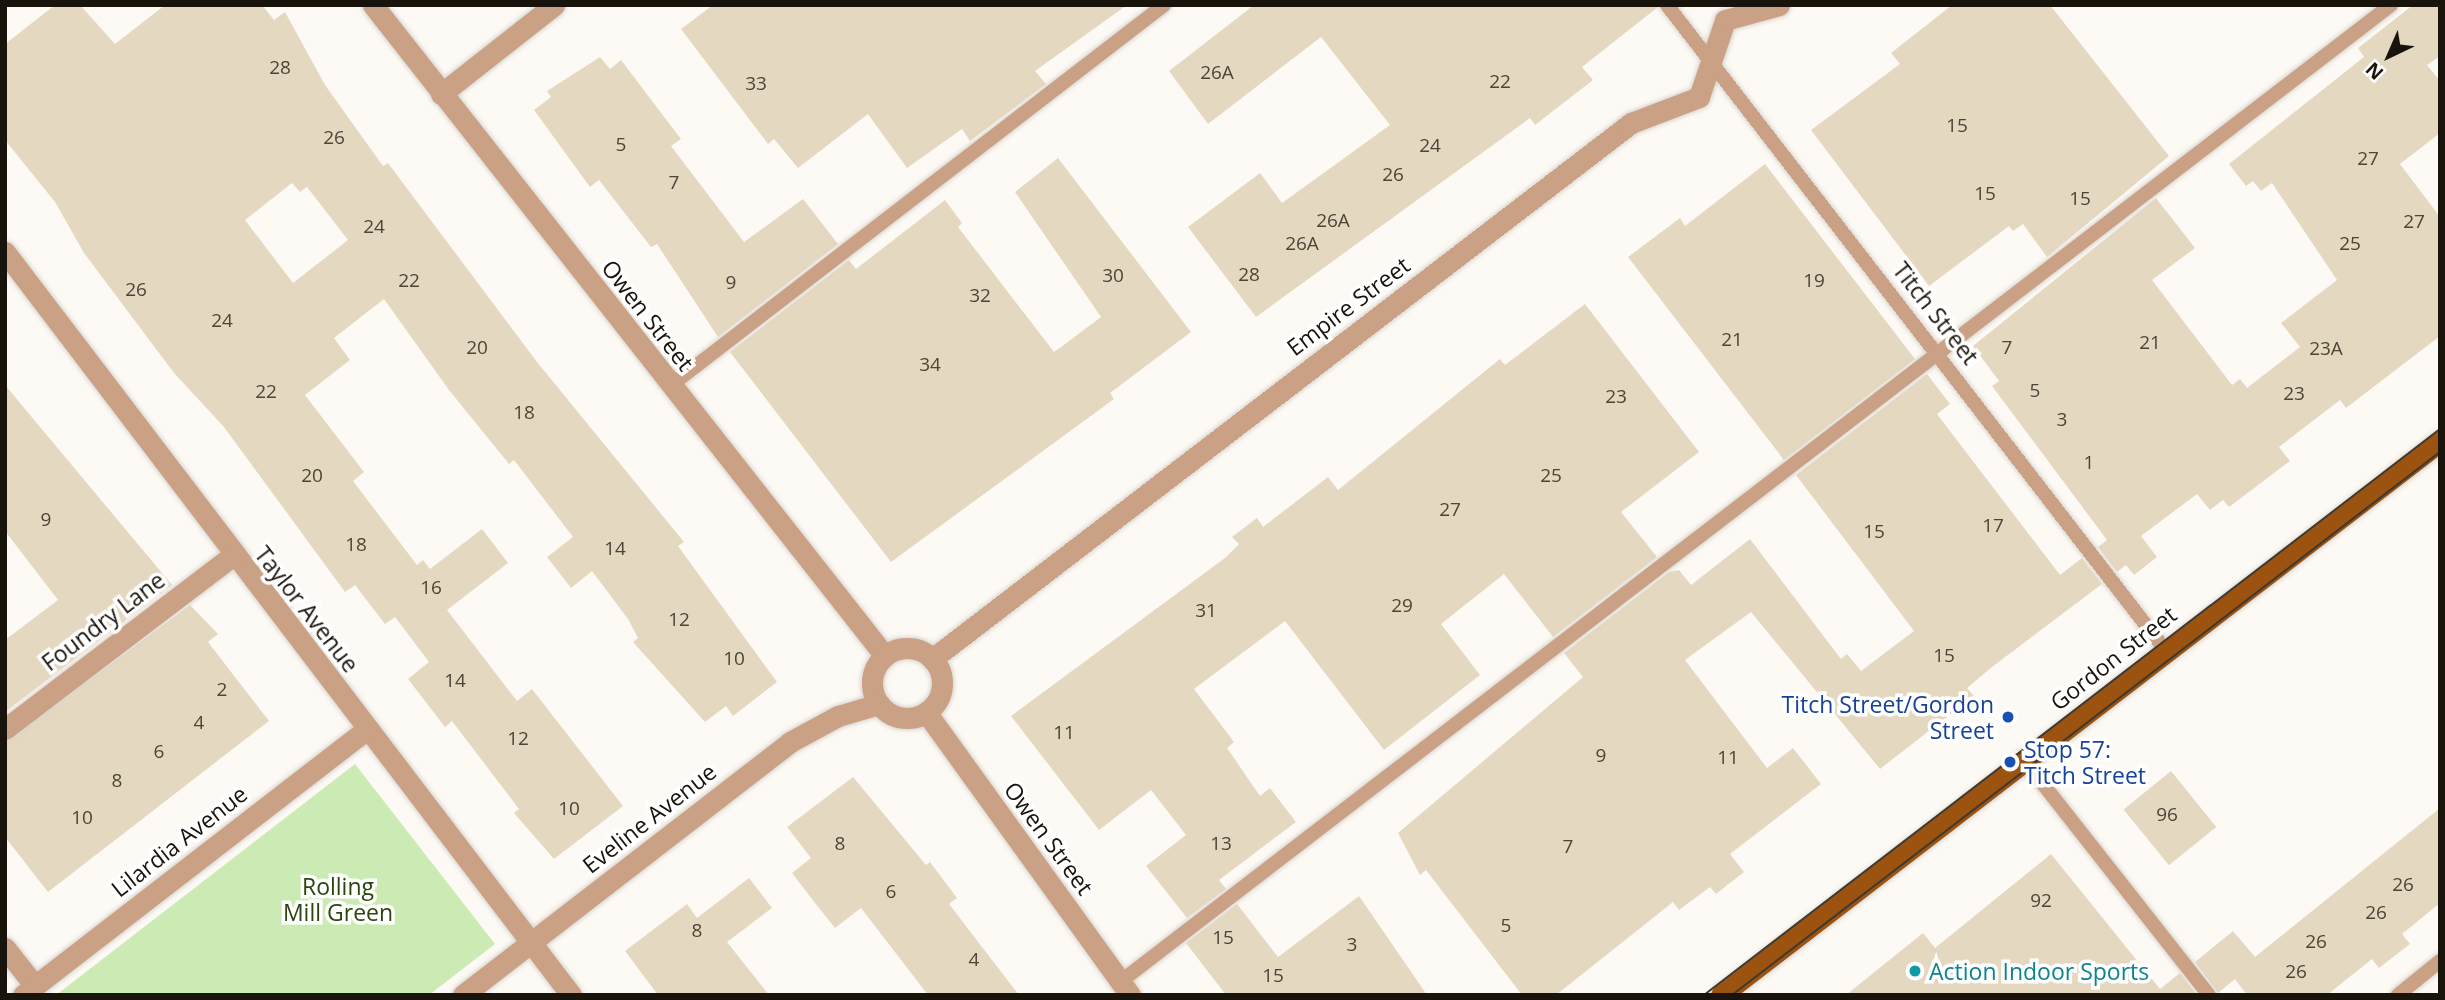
<!DOCTYPE html>
<style>
body{margin:0}
#map{position:relative;width:2445px;height:1000px;overflow:hidden;background:#fdfaf5;font-family:"Open Sans",sans-serif}
div>[style]{position:absolute}
.green>*{inset:0;background:#ccebb4}
.building>*{inset:0;background:#e5d8c0;transform-origin:0 0}
.roads{filter:drop-shadow(0 0 2px #d9d5d0) drop-shadow(0 0 2px #d9d5d0)}
.lane>*{height:14px;margin:-7px;padding:0 7px;transform-origin:7px;border-radius:7px;background:#caa184}
.street>*{height:21px;margin:-10.5px;padding:0 10.5px;transform-origin:10.5px;border-radius:10.5px;background:#caa184}
.street>.ring{margin:-10.5px;padding:0;box-sizing:content-box;background:none;border:21px solid #caa184;border-radius:50%}
.primary>*{height:21px;margin:-10.5px;padding:0 10.5px;transform-origin:10.5px;border-radius:10.5px;background:#9b530f}
.tram>*{height:2px;margin:-1px;padding:0 1px;transform-origin:1px;border-radius:1px;background:#3e3931}
.dots>*{width:19px;height:19px;translate:-50% -50%;box-sizing:border-box;border:4px solid #fff;border-radius:50%}
span{translate:-50% -50%;white-space:nowrap;text-align:center;line-height:1.15;-webkit-text-stroke:7px #fff;paint-order:stroke}
.number-label{font-size:19px;color:#4c4538}
.number-label span{-webkit-text-stroke-width:0}
.street-label{font-size:23px;color:#19140b}
.transit-label{font-size:23px;color:#164399}
.right{translate:-100% -50%;text-align:right}
.left{translate:0 -50%;text-align:left}
.park-label{font-size:23px;color:#2b460c}
.culture-label{font-size:23px;color:#0d838f}
.frame{position:absolute;inset:0;border:7px solid #19140b;pointer-events:none}
.north{position:absolute;left:2354px;top:21px;width:70px;height:70px;-webkit-text-stroke:5px #fff;paint-order:stroke;rotate:224deg;font-size:19px;font-weight:700;line-height:28px;text-align:center;color:#19140b}
.north::after{content:'';display:block;margin:auto;width:24px;height:32px;background:#19140b;clip-path:polygon(50% 0,100% 100%,50% 72%,0 100%)}
</style>
<div id="map">
<div class="green">
<div style="clip-path:polygon(355px 764px,495px 944px,429px 995px,56px 995px)"></div>
</div>
<div class="building">
<div style="clip-path:polygon(evenodd,55px 5px,80px 5px,115px 44px,165px 5px,262px 5px,274px 20px,285px 12px,325px 85px,383px 166px,388px 163px,537px 362px,684px 542px,678px 546px,777px 682px,733px 716px,726px 706px,705px 722px,633px 642px,638px 638px,628px 619px,592px 571px,571px 588px,547px 557px,573px 537px,514px 460px,509px 464px,449px 390px,384px 299px,334px 338px,350px 360px,305px 395px,364px 472px,353px 481px,417px 565px,423px 560px,430px 569px,482px 529px,508px 563px,447px 610px,517px 701px,532px 689px,623px 806px,554px 859px,514px 813px,519px 809px,452px 721px,445px 727px,408px 679px,429px 662px,395px 617px,385px 624px,355px 585px,345px 592px,224px 427px,174px 373px,84px 253px,55px 202px,5px 140px,5px 44px,55px 5px,292px 183px,300px 192px,307px 187px,348px 240px,293px 283px,245px 220px,292px 183px)"></div>
<div style="clip-path:polygon(713px 5px,1127px 5px,1035px 71px,1046px 84px,970px 141px,962px 129px,907px 168px,868px 114px,798px 168px,774px 139px,768px 144px,681px 29px)"></div>
<div style="clip-path:polygon(1254px 5px,1658px 5px,1658px 7px,1582px 67px,1593px 80px,1535px 125px,1530px 118px,1256px 317px,1188px 227px,1260px 173px,1282px 203px,1390px 125px,1321px 37px,1208px 124px,1169px 71px)"></div>
<div style="clip-path:polygon(1952px 5px,2050px 5px,2169px 156px,2047px 257px,2023px 224px,2013px 231px,2009px 226px,1929px 286px,1811px 130px,1900px 64px,1891px 53px)"></div>
<div style="clip-path:polygon(2413px 5px,2440px 5px,2440px 56px,2427px 65px,2440px 81px,2440px 133px,2400px 164px,2440px 217px,2440px 336px,2346px 408px,2340px 400px,2279px 447px,2290px 461px,2229px 507px,2223px 500px,2210px 510px,2197px 494px,2141px 536px,2157px 557px,2134px 575px,2126px 565px,2117px 572px,2098px 547px,2107px 540px,1992px 386px,1999px 381px,1973px 346px,2156px 198px,2195px 248px,2152px 280px,2232px 385px,2240px 379px,2247px 388px,2300px 347px,2281px 323px,2337px 280px,2272px 183px,2261px 191px,2253px 181px,2246px 186px,2229px 164px,2364px 57px,2358px 48px)"></div>
<div style="clip-path:polygon(600px 57px,610px 69px,621px 60px,681px 139px,671px 146px,744px 242px,803px 199px,838px 244px,718px 337px,657px 244px,651px 247px,599px 180px,590px 187px,534px 110px,551px 97px,547px 91px)"></div>
<div style="clip-path:polygon(1058px 158px,1191px 332px,1110px 393px,1114px 399px,891px 562px,730px 352px,849px 260px,856px 269px,945px 200px,962px 223px,958px 227px,1054px 352px,1061px 347px,1101px 317px,1015px 192px)"></div>
<div style="clip-path:polygon(1765px 164px,1915px 359px,1784px 460px,1628px 257px,1680px 218px,1685px 226px)"></div>
<div style="clip-path:polygon(1585px 304px,1699px 452px,1621px 512px,1657px 557px,1553px 637px,1504px 574px,1441px 624px,1480px 675px,1384px 750px,1285px 621px,1194px 689px,1234px 742px,1227px 748px,1260px 796px,1270px 788px,1296px 822px,1219px 880px,1226px 889px,1187px 918px,1146px 866px,1186px 835px,1151px 790px,1099px 830px,1011px 716px,1225px 558px,1239px 544px,1232px 537px,1257px 518px,1263px 527px,1328px 477px,1338px 490px,1500px 359px,1505px 365px)"></div>
<div style="clip-path:polygon(1927px 374px,1950px 404px,1937px 414px,2060px 575px,2082px 558px,2102px 584px,1992px 667px,1967px 688px,1974px 696px,1880px 769px,1751px 612px,1685px 660px,1767px 768px,1793px 748px,1821px 784px,1730px 854px,1744px 872px,1716px 894px,1710px 887px,1679px 910px,1673px 902px,1556px 995px,1522px 995px,1426px 870px,1420px 875px,1398px 833px,1583px 677px,1564px 653px,1669px 572px,1679px 570px,1691px 585px,1750px 539px,1841px 659px,1847px 654px,1861px 671px,1914px 631px,1796px 475px)"></div>
<div style="clip-path:polygon(5px 385px,172px 585px,5px 712px,5px 640px,58px 600px,5px 531px)"></div>
<div style="clip-path:polygon(190px 605px,218px 634px,208px 642px,269px 721px,48px 892px,5px 837px,5px 742px)"></div>
<div style="left:2171px;top:771px;width:72px;height:61px;rotate:51deg"></div>
<div style="clip-path:polygon(853px 777px,926px 865px,930px 862px,957px 898px,949px 904px,1019px 995px,928px 995px,861px 908px,835px 928px,815px 903px,792px 873px,811px 858px,787px 827px)"></div>
<div style="clip-path:polygon(2440px 808px,2440px 903px,2402px 934px,2410px 944px,2379px 968px,2372px 959px,2327px 995px,2247px 995px,2235px 979px,2218px 993px,2195px 962px,2233px 931px,2255px 957px)"></div>
<div style="clip-path:polygon(2051px 854px,2160px 989px,2180px 973px,2197px 995px,1846px 995px,1923px 933px,1935px 948px)"></div>
<div style="clip-path:polygon(749px 878px,772px 908px,727px 942px,769px 995px,658px 995px,625px 951px,687px 904px,697px 918px)"></div>
<div style="clip-path:polygon(1359px 896px,1427px 995px,1226px 995px,1186px 943px,1237px 904px,1278px 957px)"></div>
</div>
<div class="roads">
<div class="lane">
<div style="left:1667px;top:5px;width:816px;rotate:52.32deg"></div>
<div style="left:670px;top:386px;width:624px;rotate:-37.64deg"></div>
<div style="left:2024px;top:760px;width:299px;rotate:51.8deg"></div>
<div style="left:1120px;top:982px;width:1603px;rotate:-37.55deg"></div>
<div style="left:2398px;top:995px;width:54px;rotate:-39deg"></div>
</div>
<div class="street">
<div style="left:373px;top:5px;width:828px;rotate:51.82deg"></div>
<div style="left:441px;top:94px;width:144px;rotate:-38.2deg"></div>
<div style="left:5px;top:252px;width:934px;rotate:52.7deg"></div>
<div class="ring" style="left:872px;top:648px;width:49px;height:49px"></div>
<div style="left:932px;top:659px;width:881px;rotate:-37.48deg"></div>
<div style="left:1631px;top:123px;width:73px;rotate:-20.9deg"></div>
<div style="left:1699px;top:97px;width:81px;rotate:-71.3deg"></div>
<div style="left:1725px;top:20px;width:56px;rotate:-15.5deg"></div>
<div style="left:926px;top:712px;width:349px;rotate:54.2deg"></div>
<div style="left:5px;top:729px;width:287px;rotate:-37.3deg"></div>
<div style="left:5px;top:948px;width:48px;rotate:51.7deg"></div>
<div style="left:23px;top:995px;width:435px;rotate:-37.7deg"></div>
<div style="left:463px;top:995px;width:413px;rotate:-37.7deg"></div>
<div style="left:790px;top:742px;width:55px;rotate:-28.4deg"></div>
<div style="left:838px;top:716px;width:43px;rotate:-16.3deg"></div>
</div>
<div class="primary">
<div style="left:1721px;top:995px;width:908px;rotate:-37.61deg"></div>
</div>
</div>
<div class="tram">
<div style="left:1704px;top:995px;width:928px;rotate:-37.56deg"></div>
<div style="left:1732px;top:995px;width:892px;rotate:-37.49deg"></div>
</div>
<div class="dots">
<div style="left:2008px;top:717px;background:#1a4fb4"></div>
<div style="left:2010px;top:762px;background:#1a4fb4"></div>
<div style="left:1915px;top:971px;background:#0f9aa8"></div>
</div>
<div class="number-label">
<span style="left:280px;top:68px">28</span>
<span style="left:1217px;top:73px">26A</span>
<span style="left:1500px;top:82px">22</span>
<span style="left:756px;top:84px">33</span>
<span style="left:1957px;top:126px">15</span>
<span style="left:334px;top:138px">26</span>
<span style="left:621px;top:145px">5</span>
<span style="left:1430px;top:146px">24</span>
<span style="left:2368px;top:159px">27</span>
<span style="left:1393px;top:175px">26</span>
<span style="left:674px;top:183px">7</span>
<span style="left:1985px;top:194px">15</span>
<span style="left:2080px;top:199px">15</span>
<span style="left:1333px;top:221px">26A</span>
<span style="left:2414px;top:222px">27</span>
<span style="left:374px;top:227px">24</span>
<span style="left:1302px;top:244px">26A</span>
<span style="left:2350px;top:244px">25</span>
<span style="left:1249px;top:275px">28</span>
<span style="left:1113px;top:276px">30</span>
<span style="left:409px;top:281px">22</span>
<span style="left:1814px;top:281px">19</span>
<span style="left:731px;top:283px">9</span>
<span style="left:136px;top:290px">26</span>
<span style="left:980px;top:296px">32</span>
<span style="left:222px;top:321px">24</span>
<span style="left:1732px;top:340px">21</span>
<span style="left:2150px;top:343px">21</span>
<span style="left:477px;top:348px">20</span>
<span style="left:2007px;top:348px">7</span>
<span style="left:2326px;top:349px">23A</span>
<span style="left:930px;top:365px">34</span>
<span style="left:2035px;top:391px">5</span>
<span style="left:266px;top:392px">22</span>
<span style="left:2294px;top:394px">23</span>
<span style="left:1616px;top:397px">23</span>
<span style="left:524px;top:413px">18</span>
<span style="left:2062px;top:420px">3</span>
<span style="left:2089px;top:463px">1</span>
<span style="left:312px;top:476px">20</span>
<span style="left:1551px;top:476px">25</span>
<span style="left:1450px;top:510px">27</span>
<span style="left:46px;top:520px">9</span>
<span style="left:1993px;top:526px">17</span>
<span style="left:1874px;top:532px">15</span>
<span style="left:356px;top:545px">18</span>
<span style="left:615px;top:549px">14</span>
<span style="left:431px;top:588px">16</span>
<span style="left:1402px;top:606px">29</span>
<span style="left:1206px;top:611px">31</span>
<span style="left:679px;top:620px">12</span>
<span style="left:1944px;top:656px">15</span>
<span style="left:734px;top:659px">10</span>
<span style="left:455px;top:681px">14</span>
<span style="left:222px;top:690px">2</span>
<span style="left:199px;top:723px">4</span>
<span style="left:1064px;top:733px">11</span>
<span style="left:518px;top:739px">12</span>
<span style="left:159px;top:752px">6</span>
<span style="left:1601px;top:756px">9</span>
<span style="left:1728px;top:758px">11</span>
<span style="left:117px;top:781px">8</span>
<span style="left:569px;top:809px">10</span>
<span style="left:2167px;top:815px">96</span>
<span style="left:82px;top:818px">10</span>
<span style="left:840px;top:844px">8</span>
<span style="left:1221px;top:844px">13</span>
<span style="left:1568px;top:847px">7</span>
<span style="left:2403px;top:885px">26</span>
<span style="left:891px;top:892px">6</span>
<span style="left:2041px;top:901px">92</span>
<span style="left:2376px;top:913px">26</span>
<span style="left:1506px;top:926px">5</span>
<span style="left:697px;top:931px">8</span>
<span style="left:1223px;top:938px">15</span>
<span style="left:2316px;top:942px">26</span>
<span style="left:1352px;top:945px">3</span>
<span style="left:974px;top:960px">4</span>
<span style="left:2296px;top:972px">26</span>
<span style="left:1273px;top:976px">15</span>
</div>
<div class="street-label">
<span style="left:1348px;top:306px;rotate:-37deg">Empire Street</span>
<span style="left:1936px;top:313px;rotate:52deg">Titch Street</span>
<span style="left:648px;top:315px;rotate:52deg">Owen Street</span>
<span style="left:307px;top:609px;rotate:52deg">Taylor Avenue</span>
<span style="left:103px;top:621px;rotate:-37deg">Foundry Lane</span>
<span style="left:2113px;top:658px;rotate:-38deg">Gordon Street</span>
<span style="left:649px;top:818px;rotate:-38deg">Eveline Avenue</span>
<span style="left:1049px;top:838px;rotate:54deg">Owen Street</span>
<span style="left:179px;top:841px;rotate:-38deg">Lilardia Avenue</span>
</div>
<div class="transit-label">
<span class="right" style="left:1994px;top:717px">Titch Street/Gordon<br>Street</span>
<span class="left" style="left:2024px;top:762px">Stop 57:<br>Titch Street</span>
</div>
<div class="park-label">
<span style="left:338px;top:899px">Rolling<br>Mill Green</span>
</div>
<div class="culture-label">
<span class="left" style="left:1929px;top:971px">Action Indoor Sports</span>
</div>
<div class="frame"></div>
<div class="north">N</div>
</div>
